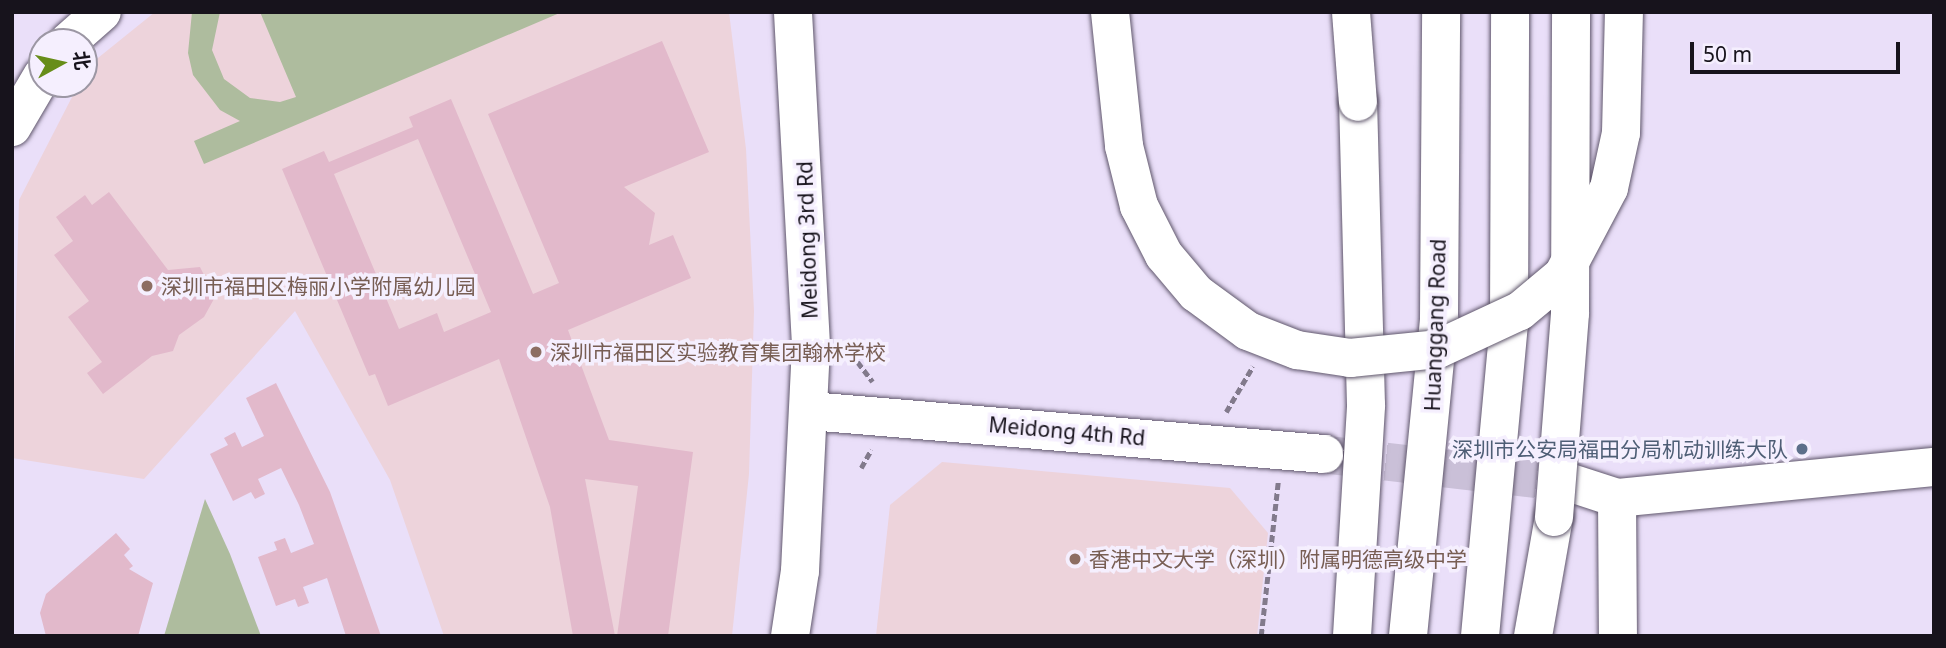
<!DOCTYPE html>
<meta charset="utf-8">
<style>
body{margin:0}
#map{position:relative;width:1946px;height:648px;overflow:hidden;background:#eadff9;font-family:"Noto Sans","Noto Sans SC",sans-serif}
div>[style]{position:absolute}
.education>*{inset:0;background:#edd3db}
.green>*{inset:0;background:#aebc9e}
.building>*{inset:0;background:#e2b9cb}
.minor-tunnel>*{height:38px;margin-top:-19px;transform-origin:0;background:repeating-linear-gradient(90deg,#cac0d8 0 38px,transparent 0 57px)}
.path>*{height:4.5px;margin-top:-2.25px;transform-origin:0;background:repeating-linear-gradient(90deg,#827a8c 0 7px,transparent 0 10.5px)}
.roads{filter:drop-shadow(0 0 2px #60576c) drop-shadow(0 0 2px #60576c)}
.minor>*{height:38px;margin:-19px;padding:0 19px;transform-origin:19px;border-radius:19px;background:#fff}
.major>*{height:38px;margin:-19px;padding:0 19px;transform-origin:19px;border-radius:19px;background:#fff}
.highway>*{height:38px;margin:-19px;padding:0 19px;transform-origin:19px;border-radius:19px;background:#fff}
.bridges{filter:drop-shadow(0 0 2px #60576c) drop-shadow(0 0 2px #60576c)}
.highway-bridge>*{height:38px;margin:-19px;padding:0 19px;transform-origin:19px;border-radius:19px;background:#fff}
.dots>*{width:19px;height:19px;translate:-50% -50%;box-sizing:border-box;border:4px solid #f5effe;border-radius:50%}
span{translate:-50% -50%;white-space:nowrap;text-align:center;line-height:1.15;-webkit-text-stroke:7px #f5effe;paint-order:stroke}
.street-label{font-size:21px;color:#17131c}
.education-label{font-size:21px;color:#785e54}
.left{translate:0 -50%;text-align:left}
.service-label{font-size:21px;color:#4e5e75}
.right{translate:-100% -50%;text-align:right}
.frame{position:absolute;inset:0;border:14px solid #17131c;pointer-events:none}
.north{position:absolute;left:28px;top:28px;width:70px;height:70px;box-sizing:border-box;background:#f5effe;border:2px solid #9c97a4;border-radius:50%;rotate:82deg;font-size:19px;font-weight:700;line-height:28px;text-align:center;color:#17131c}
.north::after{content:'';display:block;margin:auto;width:24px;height:32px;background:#678d19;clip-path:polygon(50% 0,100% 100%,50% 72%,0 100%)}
.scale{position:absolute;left:1690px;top:42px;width:210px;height:32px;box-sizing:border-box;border:4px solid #17131c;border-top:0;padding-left:9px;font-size:21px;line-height:24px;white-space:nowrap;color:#17131c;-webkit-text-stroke:5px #f5effe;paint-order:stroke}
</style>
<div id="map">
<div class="education">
<div style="clip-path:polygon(155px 12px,729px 12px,746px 149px,754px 311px,749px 474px,732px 636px,444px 636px,390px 480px,295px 311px,144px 479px,12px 458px,19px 200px,88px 66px)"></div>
<div style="clip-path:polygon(942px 462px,1230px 488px,1268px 533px,1257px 636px,876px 636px,890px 505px)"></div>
</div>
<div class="green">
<div style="clip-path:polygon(192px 12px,220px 12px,212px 50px,224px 79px,250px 98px,280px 102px,296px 97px,260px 12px,562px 12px,204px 164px,194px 141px,240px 121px,220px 110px,193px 75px,188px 53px)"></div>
<div style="clip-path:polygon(205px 499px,230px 554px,261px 636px,164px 636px)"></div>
</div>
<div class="building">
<div style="clip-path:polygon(evenodd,662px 41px,709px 152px,624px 187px,655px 213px,649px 245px,673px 235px,691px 278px,568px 330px,609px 440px,693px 452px,668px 636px,617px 636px,638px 486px,585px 479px,615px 636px,573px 636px,550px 507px,499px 359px,388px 406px,375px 374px,369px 376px,282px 169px,324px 151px,329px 162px,413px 127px,409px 117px,451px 99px,533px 294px,559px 283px,488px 114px,662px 41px,418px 139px,491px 312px,444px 332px,437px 313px,399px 329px,334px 174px,418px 139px)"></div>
<div style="clip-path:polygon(109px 192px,168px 270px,200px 267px,215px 297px,204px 317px,179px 335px,173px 351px,152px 356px,103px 394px,87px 373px,102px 362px,68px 317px,89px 301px,54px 255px,73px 241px,56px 217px,85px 195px,92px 205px)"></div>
<div style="clip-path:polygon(276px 383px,330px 492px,381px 636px,346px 636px,327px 578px,303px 587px,309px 603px,298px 607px,295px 599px,276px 606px,258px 557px,277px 550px,274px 542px,285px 538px,291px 553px,314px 544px,299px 505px,281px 468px,258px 479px,265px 494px,255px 499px,251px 492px,233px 501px,210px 454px,228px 445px,224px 438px,235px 432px,242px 447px,264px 436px,246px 398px)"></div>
<div style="clip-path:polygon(116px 533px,130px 549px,124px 555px,133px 566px,129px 569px,153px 583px,138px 636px,46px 636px,40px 613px,46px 594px)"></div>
</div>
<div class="minor-tunnel">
<div style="left:1329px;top:455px;width:244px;rotate:6.6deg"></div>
</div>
<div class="path">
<div style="left:845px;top:345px;width:46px;rotate:52.9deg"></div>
<div style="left:1226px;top:412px;width:53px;rotate:-59.6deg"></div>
<div style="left:861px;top:468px;width:21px;rotate:-61deg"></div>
<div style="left:1261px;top:636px;width:156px;rotate:-83.7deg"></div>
</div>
<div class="roads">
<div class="minor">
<div style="left:810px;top:411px;width:516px;rotate:4.78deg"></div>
<div style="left:1571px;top:483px;width:48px;rotate:18.1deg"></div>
<div style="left:1617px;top:498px;width:138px;rotate:89.6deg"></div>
<div style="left:1617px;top:498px;width:319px;rotate:-5.6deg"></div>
<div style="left:790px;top:636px;width:66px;rotate:-81.3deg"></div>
<div style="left:800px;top:571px;width:226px;rotate:-87.2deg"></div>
<div style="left:811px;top:345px;width:333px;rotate:-93.1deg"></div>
</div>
<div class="major">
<div style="left:68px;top:42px;width:45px;rotate:-41.4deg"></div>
<div style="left:12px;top:127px;width:59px;rotate:-59.5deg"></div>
</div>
<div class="highway">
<div style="left:1352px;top:636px;width:231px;rotate:-86.5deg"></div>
<div style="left:1366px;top:405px;width:303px;rotate:-91.5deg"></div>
<div style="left:1408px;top:636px;width:320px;rotate:-84.4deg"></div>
<div style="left:1439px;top:318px;width:306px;rotate:-89.6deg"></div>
<div style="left:1480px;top:636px;width:312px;rotate:-84.7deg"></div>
<div style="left:1509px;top:325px;width:313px;rotate:-89.8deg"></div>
<div style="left:1533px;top:636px;width:121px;rotate:-80deg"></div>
</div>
</div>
<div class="bridges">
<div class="highway-bridge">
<div style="left:1110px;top:12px;width:135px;rotate:84deg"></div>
<div style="left:1124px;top:146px;width:62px;rotate:76deg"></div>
<div style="left:1139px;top:206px;width:55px;rotate:63deg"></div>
<div style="left:1164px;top:255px;width:50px;rotate:49.9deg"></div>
<div style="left:1196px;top:293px;width:64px;rotate:36.2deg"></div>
<div style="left:1248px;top:331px;width:53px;rotate:21.2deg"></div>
<div style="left:1297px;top:350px;width:54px;rotate:8.6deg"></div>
<div style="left:1350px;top:358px;width:88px;rotate:-5.8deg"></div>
<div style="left:1438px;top:349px;width:90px;rotate:-24.9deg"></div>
<div style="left:1520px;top:311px;width:56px;rotate:-39.9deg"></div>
<div style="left:1563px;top:275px;width:98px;rotate:-62.1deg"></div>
<div style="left:1609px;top:188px;width:56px;rotate:-77.7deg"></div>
<div style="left:1621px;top:133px;width:121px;rotate:-88.6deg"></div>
<div style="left:1351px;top:12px;width:90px;rotate:85.6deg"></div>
<div style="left:1554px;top:517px;width:205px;rotate:-85.5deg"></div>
<div style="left:1570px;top:313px;width:301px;rotate:-89.8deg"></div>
</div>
</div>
<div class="dots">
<div style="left:147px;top:286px;background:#8d6e63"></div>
<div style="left:536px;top:352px;background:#8d6e63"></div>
<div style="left:1802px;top:449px;background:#5c6f8a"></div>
<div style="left:1075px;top:559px;background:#8d6e63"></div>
</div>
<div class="street-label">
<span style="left:807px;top:240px;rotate:-92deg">Meidong 3rd Rd</span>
<span style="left:1435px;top:325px;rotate:-88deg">Huanggang Road</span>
<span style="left:1067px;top:431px;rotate:5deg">Meidong 4th Rd</span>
</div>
<div class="education-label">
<span class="left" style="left:161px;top:286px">深圳市福田区梅丽小学附属幼儿园</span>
<span class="left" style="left:550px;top:352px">深圳市福田区实验教育集团翰林学校</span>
<span class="left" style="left:1089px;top:559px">香港中文大学（深圳）附属明德高级中学</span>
</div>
<div class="service-label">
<span class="right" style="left:1788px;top:449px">深圳市公安局福田分局机动训练大队</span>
</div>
<div class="frame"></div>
<div class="north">北</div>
<div class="scale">50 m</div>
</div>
